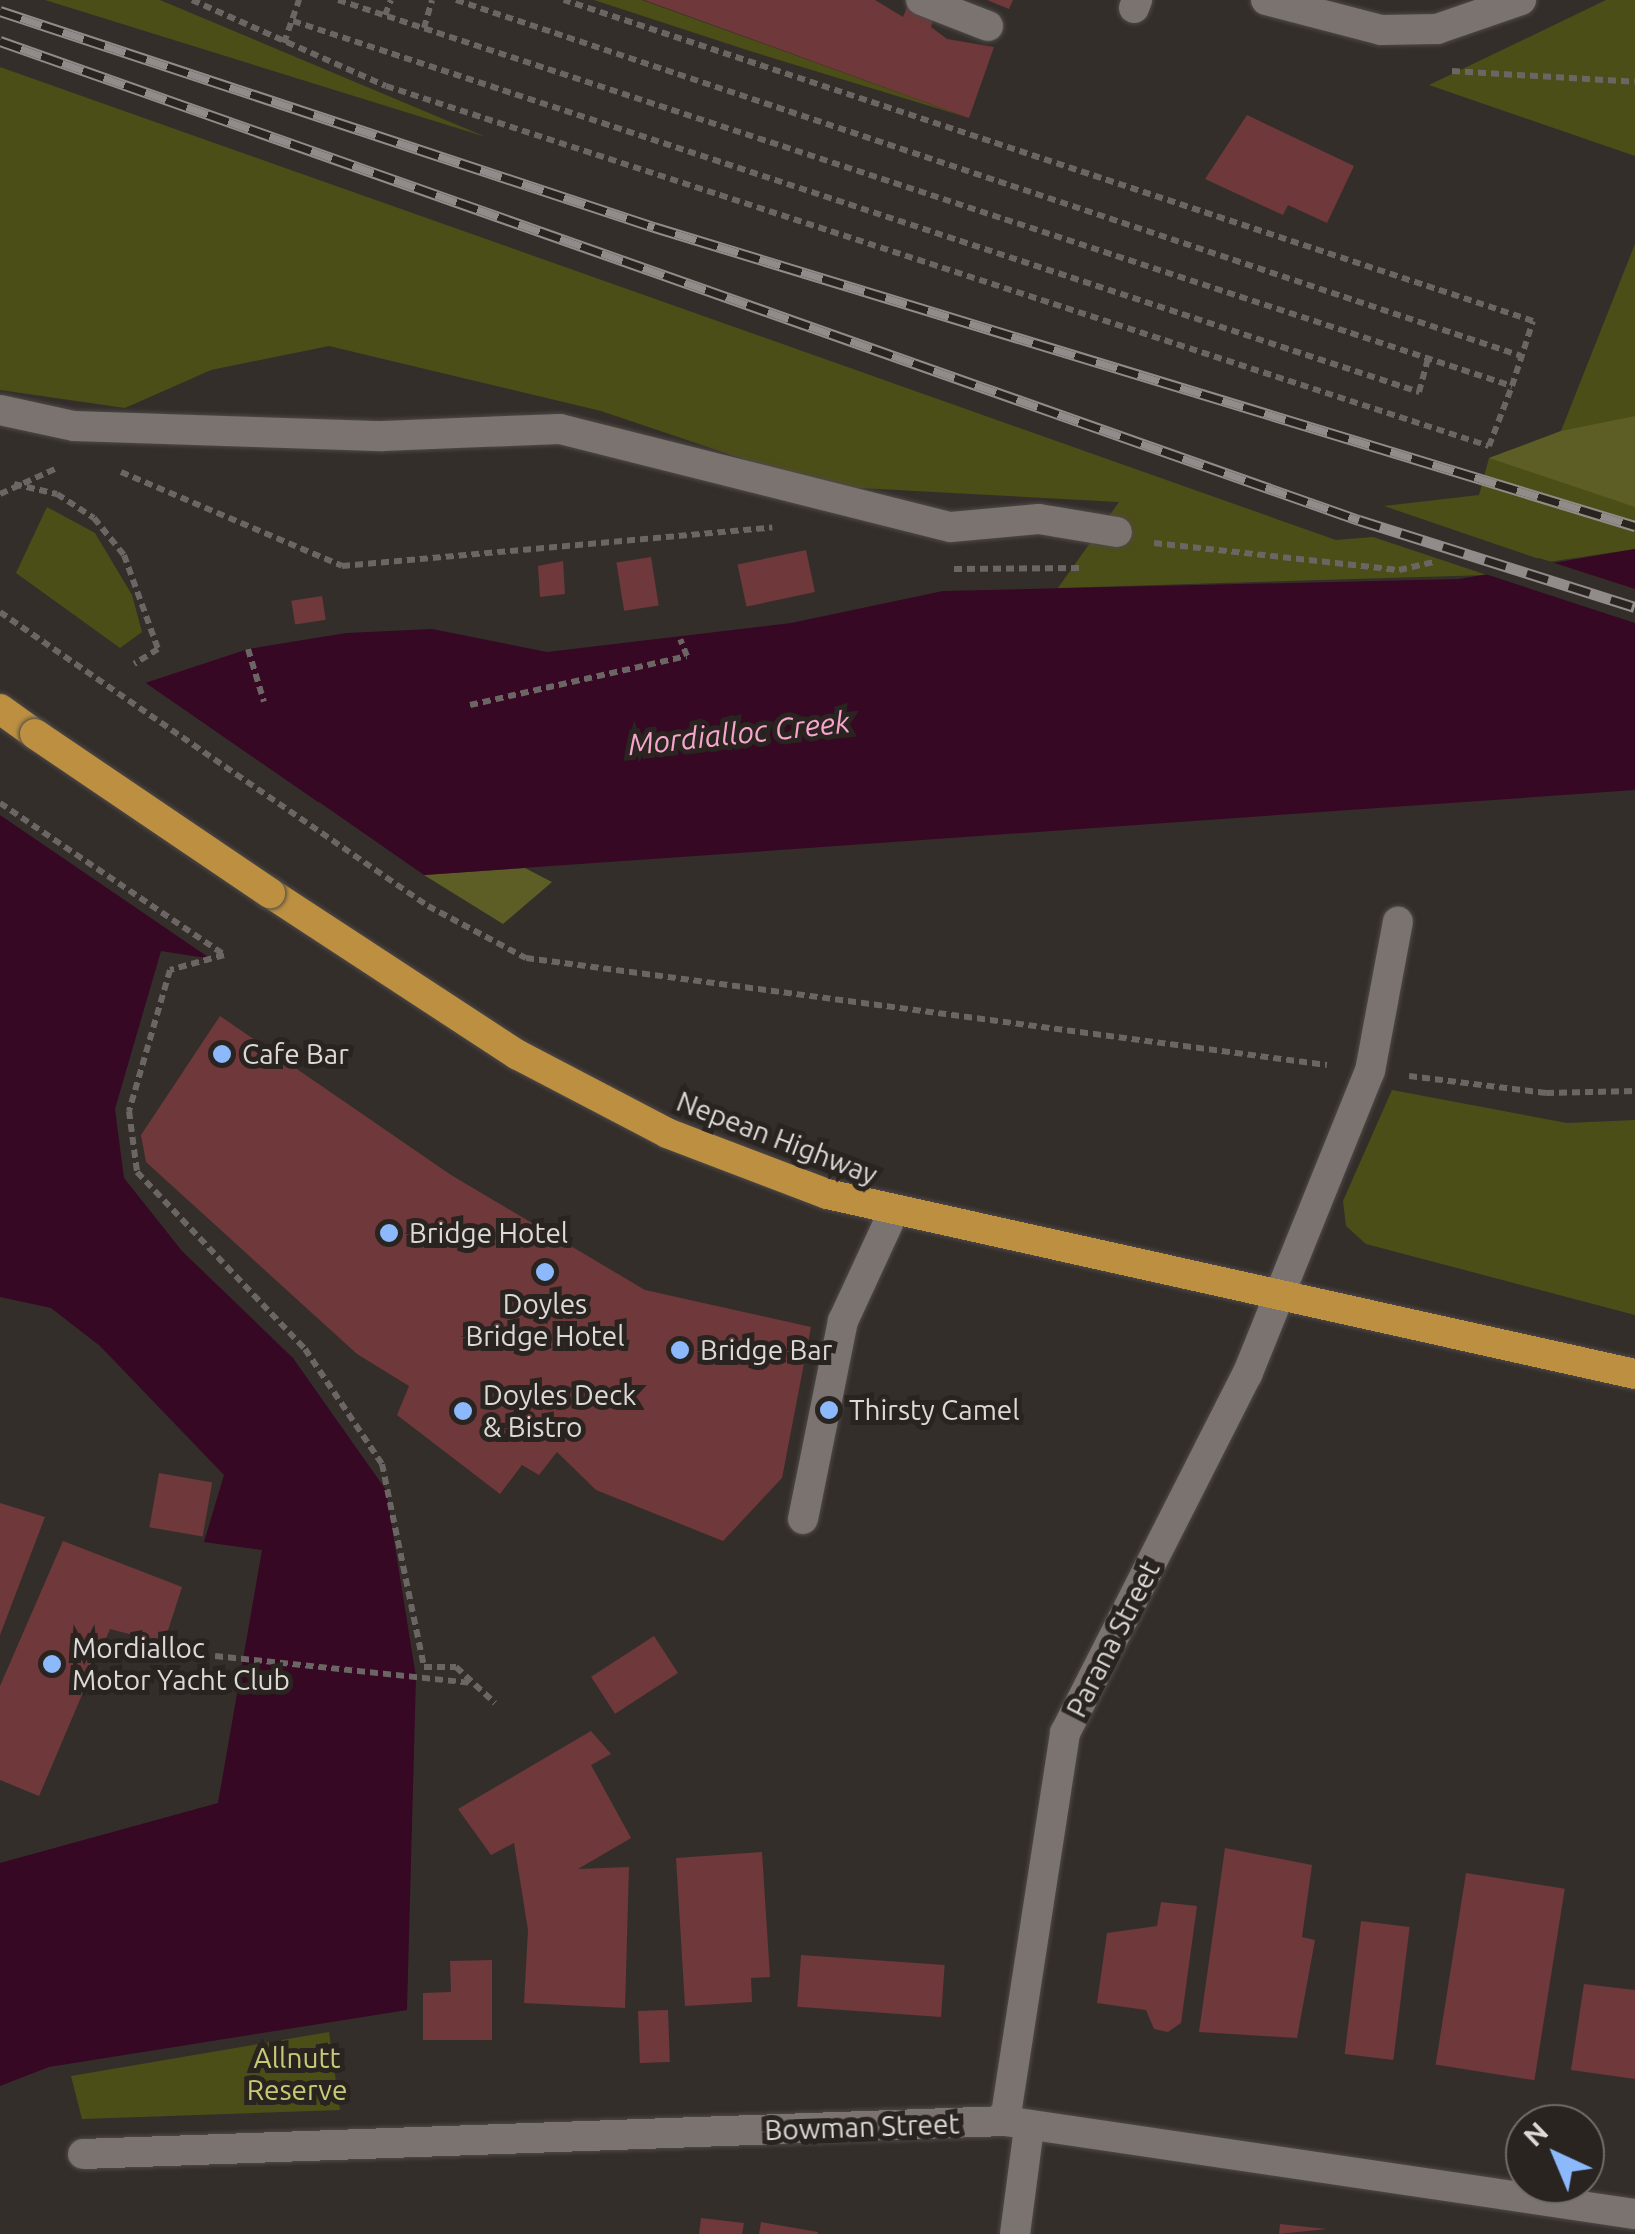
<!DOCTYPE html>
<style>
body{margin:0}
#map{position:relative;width:1635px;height:2234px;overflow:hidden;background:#342e2b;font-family:Ubuntu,sans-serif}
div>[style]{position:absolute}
.green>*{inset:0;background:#4c4e17}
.forest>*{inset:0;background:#5d5e26}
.water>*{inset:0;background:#360823}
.pier>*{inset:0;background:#342e2b}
.building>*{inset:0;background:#6f383a;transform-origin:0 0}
.path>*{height:6px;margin-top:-3px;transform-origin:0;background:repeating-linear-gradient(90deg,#6b6663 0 8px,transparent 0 13px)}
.roads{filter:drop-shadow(0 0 2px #4e4947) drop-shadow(0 0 2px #4e4947)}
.minor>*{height:30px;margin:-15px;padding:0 15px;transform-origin:15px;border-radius:15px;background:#7a736f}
.highway>*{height:30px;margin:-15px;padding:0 15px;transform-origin:15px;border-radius:15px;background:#bc9040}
.rail>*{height:11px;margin-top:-5.5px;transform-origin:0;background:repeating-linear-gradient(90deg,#2a2421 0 22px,#918c89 0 44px);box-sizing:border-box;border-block:2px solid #918c89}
.path-bridge>*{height:6px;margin-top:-3px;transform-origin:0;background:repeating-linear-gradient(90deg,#6b6663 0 8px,transparent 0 13px)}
.bridges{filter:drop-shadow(0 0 2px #4e4947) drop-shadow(0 0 2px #4e4947)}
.highway-bridge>*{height:30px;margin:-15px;padding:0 15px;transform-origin:15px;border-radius:15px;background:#bc9040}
.dots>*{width:28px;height:28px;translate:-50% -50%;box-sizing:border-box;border:5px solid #2a2421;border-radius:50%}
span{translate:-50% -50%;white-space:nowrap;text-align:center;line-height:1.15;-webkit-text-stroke:10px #2a2421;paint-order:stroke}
.poi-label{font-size:28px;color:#ddd9d7}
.left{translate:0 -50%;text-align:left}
.street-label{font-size:28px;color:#ddd9d7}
.park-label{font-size:28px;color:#c7ca75}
.water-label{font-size:30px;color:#f7a5cd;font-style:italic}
.north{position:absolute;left:1505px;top:2104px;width:100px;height:100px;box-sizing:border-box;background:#2a2421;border:2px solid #726c6a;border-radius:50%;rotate:316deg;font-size:28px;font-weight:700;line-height:40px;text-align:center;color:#ddd9d7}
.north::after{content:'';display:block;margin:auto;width:35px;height:45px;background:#8bb9fc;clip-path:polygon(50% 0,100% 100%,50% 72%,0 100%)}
</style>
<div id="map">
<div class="green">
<div style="clip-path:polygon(45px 0,160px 0,486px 137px)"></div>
<div style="clip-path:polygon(594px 0,642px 0,969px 118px,750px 51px)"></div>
<div style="clip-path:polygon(1606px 0,1635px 0,1635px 156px,1429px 85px)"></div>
<div style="clip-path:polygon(0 67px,1336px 540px,1373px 537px,1487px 575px,1058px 588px,1119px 502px,823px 486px,601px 411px,329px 346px,211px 370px,125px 408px,0 390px)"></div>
<div style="clip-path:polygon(1635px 244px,1635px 549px,1548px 562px,1384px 506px,1479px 495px,1489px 458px,1561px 431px)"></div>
<div style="clip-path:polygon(47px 507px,95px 533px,132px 595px,142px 632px,120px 648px,16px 573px)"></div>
<div style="clip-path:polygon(1392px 1090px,1567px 1123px,1635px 1120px,1635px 1315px,1366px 1244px,1346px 1226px,1343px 1201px)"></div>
<div style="clip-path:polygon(329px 2032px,340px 2110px,82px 2119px,71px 2076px)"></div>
</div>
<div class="forest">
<div style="clip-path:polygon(1635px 416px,1635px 507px,1489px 458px,1561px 431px)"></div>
<div style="clip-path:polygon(525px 868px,552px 882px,503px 924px,424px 875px)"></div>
</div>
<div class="water">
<div style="clip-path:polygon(1635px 549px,1635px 790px,424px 875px,319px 802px,206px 958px,161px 951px,115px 1109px,124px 1178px,182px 1251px,293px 1358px,386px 1490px,416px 1677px,407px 2010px,49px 2067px,0 2086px,0 1863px,218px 1803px,262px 1550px,204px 1542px,224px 1475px,100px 1346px,51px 1308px,0 1297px,0 794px,127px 689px,248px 649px,346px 633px,432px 629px,547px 652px,791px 623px,943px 591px,1459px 579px)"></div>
</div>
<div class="pier">
<div style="clip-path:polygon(1539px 558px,1635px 589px,1635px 623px,1476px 571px)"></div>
<div style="clip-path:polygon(140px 679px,331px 811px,320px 809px,211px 959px,0 815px,0 788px)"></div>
</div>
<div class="building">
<div style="clip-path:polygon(644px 0,875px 0,903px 17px,907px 7px,934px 17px,931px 27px,947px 39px,994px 47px,969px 118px)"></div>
<div style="clip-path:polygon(987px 0,1013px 0,1009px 9px)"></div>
<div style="clip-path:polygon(1247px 115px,1354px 166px,1327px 223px,1288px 205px,1283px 215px,1205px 179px)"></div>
<div style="left:806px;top:550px;width:43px;height:70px;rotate:78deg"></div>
<div style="left:651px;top:557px;width:49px;height:35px;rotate:81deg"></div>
<div style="clip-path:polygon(563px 561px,565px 594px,540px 597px,538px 566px)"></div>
<div style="left:322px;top:596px;width:24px;height:31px;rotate:81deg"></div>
<div style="clip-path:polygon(220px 1016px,451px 1175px,645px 1290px,811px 1327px,782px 1478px,723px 1541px,596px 1490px,557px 1452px,539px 1475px,522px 1465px,500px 1494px,397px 1415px,409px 1386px,357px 1354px,146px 1162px,141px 1135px)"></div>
<div style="left:159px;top:1473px;width:54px;height:55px;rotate:10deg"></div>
<div style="clip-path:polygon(0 1503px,45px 1517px,0 1635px)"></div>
<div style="clip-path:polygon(63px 1541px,182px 1587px,164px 1643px,110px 1629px,39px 1796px,0 1780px,0 1686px)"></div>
<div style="left:654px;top:1636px;width:44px;height:75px;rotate:57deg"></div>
<div style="clip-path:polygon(591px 1731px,611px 1754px,591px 1765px,631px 1838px,578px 1869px,629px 1867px,625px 2008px,524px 2003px,528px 1930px,514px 1843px,491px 1855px,458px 1809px)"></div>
<div style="clip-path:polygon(1225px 1848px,1312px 1865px,1302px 1937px,1315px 1940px,1297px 2038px,1199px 2032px)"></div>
<div style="clip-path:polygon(762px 1852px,770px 1977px,751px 1978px,752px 2002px,685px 2006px,676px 1858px)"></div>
<div style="left:1466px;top:1873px;width:100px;height:194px;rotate:9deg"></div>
<div style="clip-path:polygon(1161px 1902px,1197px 1906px,1181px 2023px,1168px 2032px,1154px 2029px,1146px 2010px,1097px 2003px,1107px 1933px,1157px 1926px)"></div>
<div style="left:1361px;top:1921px;width:49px;height:134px;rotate:7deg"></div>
<div style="left:801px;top:1955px;width:144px;height:52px;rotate:4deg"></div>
<div style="clip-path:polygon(492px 1960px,492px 2040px,423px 2040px,423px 1993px,451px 1992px,450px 1961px)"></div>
<div style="clip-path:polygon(1584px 1984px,1635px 1990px,1635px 2079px,1571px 2070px)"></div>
<div style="left:668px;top:2010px;width:52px;height:30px;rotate:88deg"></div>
<div style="clip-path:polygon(701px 2218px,744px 2223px,742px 2234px,699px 2234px)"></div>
<div style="clip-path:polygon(761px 2222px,818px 2232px,818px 2234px,759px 2234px)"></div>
<div style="clip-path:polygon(1280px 2224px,1327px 2229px,1279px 2234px)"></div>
</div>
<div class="path">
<div style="left:192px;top:0;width:212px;rotate:23.9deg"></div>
<div style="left:386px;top:86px;width:1160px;rotate:18.08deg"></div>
<div style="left:1489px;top:446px;width:64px;rotate:-69deg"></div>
<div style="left:338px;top:0;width:1236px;rotate:18.2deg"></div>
<div style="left:1512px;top:386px;width:68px;rotate:-72.1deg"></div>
<div style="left:1533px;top:321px;width:1021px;rotate:-161.67deg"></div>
<div style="left:456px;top:0;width:1123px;rotate:18.48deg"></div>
<div style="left:385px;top:15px;width:16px;rotate:-68deg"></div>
<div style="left:293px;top:21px;width:1186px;rotate:18.24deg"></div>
<div style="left:1419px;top:392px;width:34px;rotate:-75deg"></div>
<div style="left:424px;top:28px;width:29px;rotate:-74deg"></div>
<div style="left:284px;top:43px;width:46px;rotate:-70.8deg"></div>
<div style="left:1452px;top:71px;width:183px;rotate:3.4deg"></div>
<div style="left:121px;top:472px;width:240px;rotate:23deg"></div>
<div style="left:342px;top:566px;width:432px;rotate:-5.1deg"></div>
<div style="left:14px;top:484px;width:44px;rotate:13.1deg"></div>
<div style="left:57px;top:494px;width:44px;rotate:33deg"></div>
<div style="left:94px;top:518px;width:48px;rotate:51deg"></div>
<div style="left:124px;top:555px;width:100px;rotate:70.1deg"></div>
<div style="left:158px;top:649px;width:28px;rotate:148deg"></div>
<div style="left:0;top:494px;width:63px;rotate:-24.5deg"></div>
<div style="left:1154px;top:543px;width:246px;rotate:6.3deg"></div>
<div style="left:1399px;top:570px;width:36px;rotate:-13deg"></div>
<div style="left:954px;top:569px;width:130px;rotate:-0.4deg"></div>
<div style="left:248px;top:649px;width:55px;rotate:73.2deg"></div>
<div style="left:470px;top:705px;width:222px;rotate:-12.7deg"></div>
<div style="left:687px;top:656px;width:18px;rotate:-112deg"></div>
<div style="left:0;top:803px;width:269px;rotate:34.1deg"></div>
<div style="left:428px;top:906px;width:111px;rotate:28deg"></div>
<div style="left:526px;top:958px;width:808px;rotate:7.61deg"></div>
<div style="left:224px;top:955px;width:56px;rotate:164.5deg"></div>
<div style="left:170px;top:970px;width:147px;rotate:106.2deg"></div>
<div style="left:129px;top:1111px;width:62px;rotate:82.5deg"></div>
<div style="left:137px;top:1172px;width:244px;rotate:46.5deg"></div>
<div style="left:305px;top:1349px;width:138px;rotate:56.2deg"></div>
<div style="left:382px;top:1464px;width:207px;rotate:78.3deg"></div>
<div style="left:424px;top:1667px;width:32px"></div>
<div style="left:456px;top:1667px;width:53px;rotate:42.7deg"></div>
<div style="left:1409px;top:1076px;width:138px;rotate:7.1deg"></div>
<div style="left:1546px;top:1093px;width:89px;rotate:-1.3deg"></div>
<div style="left:215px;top:1656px;width:257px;rotate:6deg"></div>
</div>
<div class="roads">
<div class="minor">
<div style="left:921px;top:0;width:72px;rotate:21.2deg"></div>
<div style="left:1266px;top:0;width:119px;rotate:14.6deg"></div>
<div style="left:1381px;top:30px;width:56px;rotate:-1deg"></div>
<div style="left:1437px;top:29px;width:89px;rotate:-19deg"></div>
<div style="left:1134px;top:8px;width:9px;rotate:-69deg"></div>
<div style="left:0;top:410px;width:76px;rotate:12.2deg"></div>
<div style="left:74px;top:426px;width:309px;rotate:1.9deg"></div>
<div style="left:383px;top:436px;width:177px;rotate:-2.3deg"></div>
<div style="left:560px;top:429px;width:403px;rotate:14.1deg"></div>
<div style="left:951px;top:527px;width:88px;rotate:-5.2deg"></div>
<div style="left:1039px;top:519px;width:79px;rotate:9.5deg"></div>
<div style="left:803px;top:1519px;width:202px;rotate:-78.6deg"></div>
<div style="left:843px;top:1321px;width:117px;rotate:-65.2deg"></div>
<div style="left:1005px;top:2121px;width:393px;rotate:-81.2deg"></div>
<div style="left:1065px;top:1733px;width:402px;rotate:-63.1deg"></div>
<div style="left:1247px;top:1375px;width:328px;rotate:-68deg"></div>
<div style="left:1370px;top:1071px;width:152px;rotate:-79.4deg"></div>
<div style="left:83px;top:2154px;width:923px;rotate:-2.05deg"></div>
<div style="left:1005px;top:2121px;width:637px;rotate:8.4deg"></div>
<div style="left:1015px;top:2234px;width:108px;rotate:-82.5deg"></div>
</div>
<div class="highway">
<div style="left:0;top:709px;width:43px;rotate:35.5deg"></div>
<div style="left:270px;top:893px;width:296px;rotate:33.2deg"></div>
<div style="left:518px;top:1055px;width:168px;rotate:27.6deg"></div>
<div style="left:667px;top:1133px;width:171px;rotate:20.9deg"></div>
<div style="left:827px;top:1194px;width:828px;rotate:12.56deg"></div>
</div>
</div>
<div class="rail">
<div style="left:0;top:11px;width:689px;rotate:18.28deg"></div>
<div style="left:654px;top:227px;width:1026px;rotate:16.95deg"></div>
<div style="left:0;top:41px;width:1441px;rotate:19.42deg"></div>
<div style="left:1359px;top:520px;width:289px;rotate:17.5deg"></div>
</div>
<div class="path-bridge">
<div style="left:0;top:612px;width:519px;rotate:34.49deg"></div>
</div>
<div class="bridges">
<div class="highway-bridge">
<div style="left:35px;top:734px;width:284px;rotate:34.1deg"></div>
</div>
</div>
<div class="dots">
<div style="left:222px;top:1054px;background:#8bb9fc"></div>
<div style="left:389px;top:1233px;background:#8bb9fc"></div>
<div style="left:545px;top:1272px;background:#8bb9fc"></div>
<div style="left:680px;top:1350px;background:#8bb9fc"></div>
<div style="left:829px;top:1410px;background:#8bb9fc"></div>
<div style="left:463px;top:1411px;background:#8bb9fc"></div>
<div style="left:52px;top:1664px;background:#8bb9fc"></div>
</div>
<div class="poi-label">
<span class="left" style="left:242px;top:1054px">Cafe Bar</span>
<span class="left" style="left:409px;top:1233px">Bridge Hotel</span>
<span style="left:545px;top:1320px">Doyles<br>Bridge Hotel</span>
<span class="left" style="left:700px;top:1350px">Bridge Bar</span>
<span class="left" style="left:483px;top:1411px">Doyles Deck<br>&amp; Bistro</span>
<span class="left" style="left:849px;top:1410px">Thirsty Camel</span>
<span class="left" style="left:72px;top:1664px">Mordialloc<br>Motor Yacht Club</span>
</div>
<div class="street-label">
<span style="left:777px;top:1138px;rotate:21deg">Nepean Highway</span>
<span style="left:1113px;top:1639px;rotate:-63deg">Parana Street</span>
<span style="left:862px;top:2127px;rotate:-2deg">Bowman Street</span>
</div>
<div class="park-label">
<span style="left:297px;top:2074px">Allnutt<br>Reserve</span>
</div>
<div class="water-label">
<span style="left:739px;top:733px;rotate:-6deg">Mordialloc Creek</span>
</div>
<div class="north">N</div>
</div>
